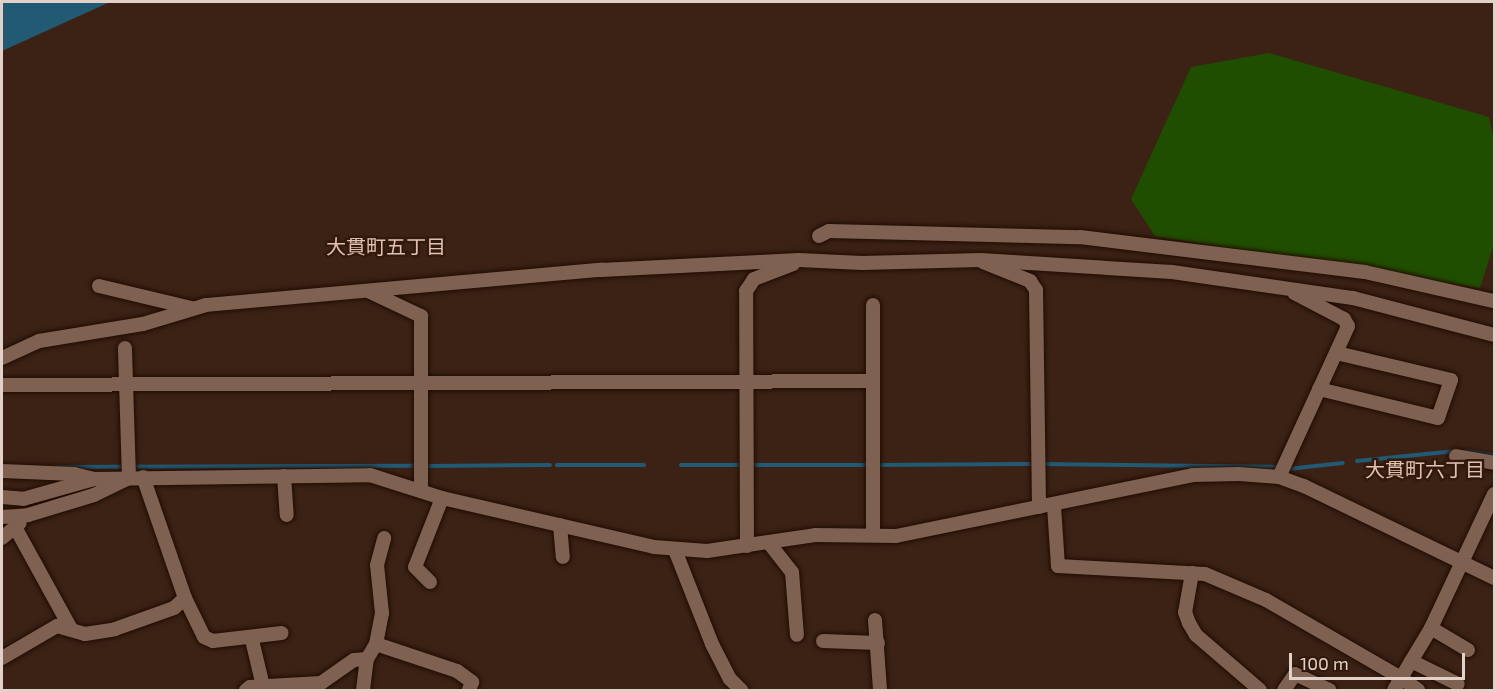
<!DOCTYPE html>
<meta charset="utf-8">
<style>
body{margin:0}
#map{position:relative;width:1496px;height:692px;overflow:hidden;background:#3b2215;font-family:"Exo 2","Noto Sans JP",sans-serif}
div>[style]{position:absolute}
.green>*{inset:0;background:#204e00}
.water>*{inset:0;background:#225973}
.stream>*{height:4px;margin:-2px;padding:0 2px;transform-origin:2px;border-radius:2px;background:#225973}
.roads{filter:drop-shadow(0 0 2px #210b01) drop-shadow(0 0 2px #210b01)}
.minor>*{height:14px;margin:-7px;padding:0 7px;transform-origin:7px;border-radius:7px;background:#7f6152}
span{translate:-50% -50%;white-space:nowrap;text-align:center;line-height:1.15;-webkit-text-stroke:5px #31190b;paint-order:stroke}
.neighbourhood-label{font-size:20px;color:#e3c1b0}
.frame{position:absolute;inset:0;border:3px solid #e2d1c9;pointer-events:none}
.scale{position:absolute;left:1289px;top:653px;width:176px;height:27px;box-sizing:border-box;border:3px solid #e2d1c9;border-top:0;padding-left:8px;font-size:18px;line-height:21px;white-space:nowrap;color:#e2d1c9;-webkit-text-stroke:4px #31190b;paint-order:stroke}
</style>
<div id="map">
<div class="green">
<div style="clip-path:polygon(1269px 53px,1489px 117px,1494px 141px,1494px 244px,1480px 288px,1155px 236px,1131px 199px,1191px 67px)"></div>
</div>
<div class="water">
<div style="clip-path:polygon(2px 2px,110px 2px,2px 51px)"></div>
</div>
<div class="stream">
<div style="left:1466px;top:451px;width:28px;rotate:8deg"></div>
<div style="left:1357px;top:461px;width:99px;rotate:-5.8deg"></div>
<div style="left:1041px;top:464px;width:237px;rotate:0.7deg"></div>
<div style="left:557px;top:465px;width:87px"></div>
<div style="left:681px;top:465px;width:59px"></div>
<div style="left:753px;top:465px;width:116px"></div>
<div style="left:876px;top:465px;width:158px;rotate:-0.4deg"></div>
<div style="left:427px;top:466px;width:123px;rotate:-0.5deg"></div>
<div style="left:56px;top:467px;width:359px;rotate:-0.2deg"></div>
<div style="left:1288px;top:469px;width:55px;rotate:-6.2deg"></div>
</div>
<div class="roads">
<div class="minor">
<div style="left:819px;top:236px;width:11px;rotate:-27deg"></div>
<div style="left:829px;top:231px;width:251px;rotate:1.4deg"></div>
<div style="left:1080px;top:237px;width:287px;rotate:7deg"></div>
<div style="left:1365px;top:272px;width:132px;rotate:12.7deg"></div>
<div style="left:983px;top:262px;width:51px;rotate:22deg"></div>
<div style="left:1030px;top:281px;width:11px;rotate:56deg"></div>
<div style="left:1036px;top:290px;width:217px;rotate:89.2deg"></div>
<div style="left:99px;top:286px;width:95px;rotate:13.4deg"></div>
<div style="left:368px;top:291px;width:59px;rotate:25.3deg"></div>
<div style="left:421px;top:316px;width:175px;rotate:90deg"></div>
<div style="left:873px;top:305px;width:230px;rotate:90deg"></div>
<div style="left:2px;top:358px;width:41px;rotate:-24.7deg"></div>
<div style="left:39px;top:341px;width:105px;rotate:-9.3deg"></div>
<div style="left:143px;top:324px;width:66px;rotate:-16.8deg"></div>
<div style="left:206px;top:305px;width:397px;rotate:-5.1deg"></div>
<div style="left:601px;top:270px;width:198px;rotate:-2.9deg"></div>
<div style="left:799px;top:260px;width:63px;rotate:2.7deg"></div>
<div style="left:862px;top:263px;width:119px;rotate:-1.4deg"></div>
<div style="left:981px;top:260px;width:191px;rotate:3.6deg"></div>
<div style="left:1172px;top:272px;width:183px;rotate:8.2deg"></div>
<div style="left:1353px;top:298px;width:146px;rotate:14.7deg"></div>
<div style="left:2px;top:385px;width:870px;rotate:-0.26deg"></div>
<div style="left:1319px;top:389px;width:122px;rotate:13.7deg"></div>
<div style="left:1438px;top:418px;width:40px;rotate:-71.1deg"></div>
<div style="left:1451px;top:380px;width:117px;rotate:-166.7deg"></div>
<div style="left:1456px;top:456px;width:39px;rotate:10deg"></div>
<div style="left:2px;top:471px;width:72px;rotate:2.4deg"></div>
<div style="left:74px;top:474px;width:21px;rotate:14deg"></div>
<div style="left:284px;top:476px;width:39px;rotate:86deg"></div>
<div style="left:1279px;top:477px;width:166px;rotate:-65.4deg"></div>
<div style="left:1348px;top:326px;width:8px;rotate:-120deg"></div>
<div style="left:1344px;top:319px;width:56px;rotate:-152.5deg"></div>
<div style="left:2px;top:497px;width:21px;rotate:5deg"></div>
<div style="left:23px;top:499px;width:74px;rotate:-15.7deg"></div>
<div style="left:94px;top:479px;width:276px;rotate:-0.8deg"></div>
<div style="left:370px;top:475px;width:76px;rotate:17.7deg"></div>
<div style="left:442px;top:498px;width:218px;rotate:13deg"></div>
<div style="left:654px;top:547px;width:53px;rotate:4.3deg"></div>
<div style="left:707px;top:551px;width:109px;rotate:-8.4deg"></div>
<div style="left:815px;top:535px;width:81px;rotate:0.7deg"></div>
<div style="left:896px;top:536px;width:303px;rotate:-11.6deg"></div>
<div style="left:1193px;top:475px;width:46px;rotate:-1.2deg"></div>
<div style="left:1239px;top:474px;width:40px;rotate:4.3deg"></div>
<div style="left:1279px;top:477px;width:27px;rotate:20deg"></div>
<div style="left:1304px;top:486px;width:211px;rotate:25.8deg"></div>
<div style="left:1054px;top:506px;width:60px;rotate:86.2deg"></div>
<div style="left:1058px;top:566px;width:147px;rotate:3.1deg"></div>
<div style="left:1205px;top:574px;width:66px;rotate:23.1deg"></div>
<div style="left:1266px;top:600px;width:156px;rotate:30deg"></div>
<div style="left:1401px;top:678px;width:58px;rotate:-59deg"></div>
<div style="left:1431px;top:628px;width:148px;rotate:-64.8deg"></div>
<div style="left:2px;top:517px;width:26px;rotate:-4deg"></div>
<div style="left:28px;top:515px;width:69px;rotate:-16.9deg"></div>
<div style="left:94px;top:495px;width:39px;rotate:-26deg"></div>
<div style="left:129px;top:478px;width:130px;rotate:-91.8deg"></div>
<div style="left:560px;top:525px;width:32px;rotate:85deg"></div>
<div style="left:15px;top:527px;width:116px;rotate:61.2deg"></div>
<div style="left:2px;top:538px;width:23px;rotate:-40deg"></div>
<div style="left:769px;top:543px;width:37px;rotate:52deg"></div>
<div style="left:792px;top:572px;width:63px;rotate:85.5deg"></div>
<div style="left:747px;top:546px;width:255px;rotate:-90.2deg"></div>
<div style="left:746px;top:291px;width:14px;rotate:-56deg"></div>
<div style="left:754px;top:279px;width:42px;rotate:-21deg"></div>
<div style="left:675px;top:550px;width:101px;rotate:68.5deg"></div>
<div style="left:712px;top:644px;width:39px;rotate:63deg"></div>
<div style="left:730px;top:679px;width:16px;rotate:45deg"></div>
<div style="left:1192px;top:573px;width:40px;rotate:100deg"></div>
<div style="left:1185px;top:612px;width:12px;rotate:70deg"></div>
<div style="left:1189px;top:623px;width:14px;rotate:60deg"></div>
<div style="left:1196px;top:635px;width:84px;rotate:40.7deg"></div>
<div style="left:430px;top:582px;width:21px;rotate:-135deg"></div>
<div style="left:415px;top:567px;width:74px;rotate:-68.6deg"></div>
<div style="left:185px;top:598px;width:43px;rotate:64deg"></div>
<div style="left:204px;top:637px;width:10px;rotate:24deg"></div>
<div style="left:213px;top:641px;width:69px;rotate:-6.6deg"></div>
<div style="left:875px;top:620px;width:70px;rotate:85.9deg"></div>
<div style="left:1431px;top:628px;width:43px;rotate:30.7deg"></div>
<div style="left:252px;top:640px;width:47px;rotate:76.6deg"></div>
<div style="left:823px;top:641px;width:55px;rotate:2.1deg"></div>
<div style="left:376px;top:644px;width:85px;rotate:18.4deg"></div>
<div style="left:457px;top:671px;width:19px;rotate:36deg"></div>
<div style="left:472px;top:682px;width:9px;rotate:111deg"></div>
<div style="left:2px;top:658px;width:64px;rotate:-30.2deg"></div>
<div style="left:57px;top:626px;width:29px;rotate:16deg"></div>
<div style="left:85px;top:634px;width:30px;rotate:-9deg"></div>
<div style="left:115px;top:629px;width:63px;rotate:-19.6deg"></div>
<div style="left:174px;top:608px;width:15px;rotate:-42deg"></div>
<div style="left:185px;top:598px;width:128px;rotate:-109.1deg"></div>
<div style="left:1411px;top:661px;width:52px;rotate:26.1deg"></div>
<div style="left:246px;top:690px;width:5px;rotate:-37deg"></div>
<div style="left:250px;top:687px;width:71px;rotate:-3.2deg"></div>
<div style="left:321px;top:683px;width:40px;rotate:-34.9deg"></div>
<div style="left:354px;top:660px;width:13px;rotate:-4deg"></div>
<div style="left:363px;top:690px;width:31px;rotate:-83deg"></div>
<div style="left:367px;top:659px;width:17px;rotate:-59deg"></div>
<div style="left:376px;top:644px;width:32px;rotate:-79deg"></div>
<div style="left:382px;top:613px;width:48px;rotate:-95.9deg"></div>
<div style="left:377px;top:565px;width:28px;rotate:-75deg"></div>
<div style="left:1284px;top:690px;width:19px;rotate:-55deg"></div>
<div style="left:1295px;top:674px;width:38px;rotate:25deg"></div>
<div style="left:1394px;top:690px;width:14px;rotate:-60deg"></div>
<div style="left:1401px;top:678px;width:21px;rotate:35deg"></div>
</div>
</div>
<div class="neighbourhood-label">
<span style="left:386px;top:246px">大貫町五丁目</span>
<span style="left:1425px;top:469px">大貫町六丁目</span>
</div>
<div class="frame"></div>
<div class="scale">100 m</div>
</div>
